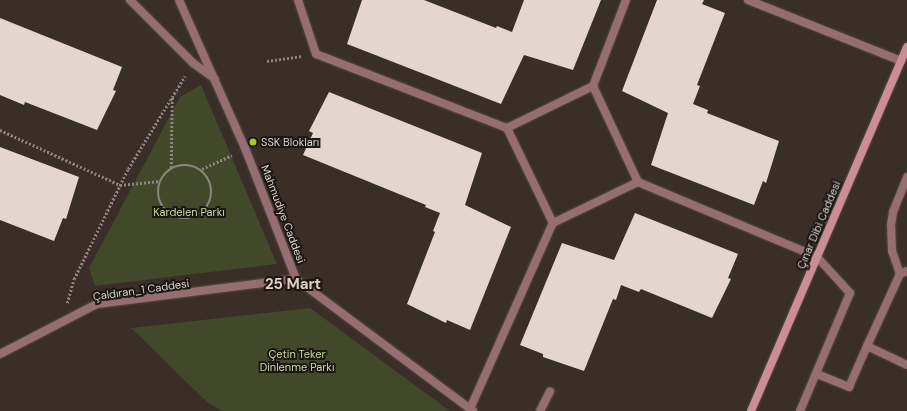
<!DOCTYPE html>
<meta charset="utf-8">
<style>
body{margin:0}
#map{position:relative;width:907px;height:411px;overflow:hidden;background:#392e28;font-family:"DM Sans",sans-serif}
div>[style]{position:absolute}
.green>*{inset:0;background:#41492a}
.building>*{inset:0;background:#e4d6ce}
.path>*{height:2.5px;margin-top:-1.25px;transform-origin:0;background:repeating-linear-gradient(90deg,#8e8580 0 2px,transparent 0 4px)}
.path>.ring{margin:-1.25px;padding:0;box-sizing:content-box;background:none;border:2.5px solid #8e8580;border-radius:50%}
.roads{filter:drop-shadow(0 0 1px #564c46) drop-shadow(0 0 1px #564c46)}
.service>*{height:8px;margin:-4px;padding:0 4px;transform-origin:4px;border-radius:4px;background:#956d72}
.pedestrian>*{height:8px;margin:-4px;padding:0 4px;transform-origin:4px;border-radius:4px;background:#956d72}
.minor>*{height:8px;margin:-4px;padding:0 4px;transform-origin:4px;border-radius:4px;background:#956d72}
.secondary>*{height:8px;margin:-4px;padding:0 4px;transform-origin:4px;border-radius:4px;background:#cd8d97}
.dots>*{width:11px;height:11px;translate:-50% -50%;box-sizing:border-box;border:2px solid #1c1715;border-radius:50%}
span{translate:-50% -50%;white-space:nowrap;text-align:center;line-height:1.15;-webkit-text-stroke:4px #1c1715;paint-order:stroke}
.poi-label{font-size:11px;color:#dad2cf}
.left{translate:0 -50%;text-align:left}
.park-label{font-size:11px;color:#c7d99a}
.street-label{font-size:11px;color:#dad2cf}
.district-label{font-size:15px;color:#ded0c9;font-weight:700}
</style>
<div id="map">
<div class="green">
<div style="clip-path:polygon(201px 85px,277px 264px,95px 286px,89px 268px,180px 97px)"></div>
<div style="clip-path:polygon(310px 308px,450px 411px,222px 411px,207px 402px,131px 328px)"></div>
</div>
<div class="building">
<div style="clip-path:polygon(362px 0,424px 0,496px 28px,497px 26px,512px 32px,524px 0,601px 0,573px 70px,524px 55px,501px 104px,347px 44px)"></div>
<div style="clip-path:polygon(657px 0,704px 0,702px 4px,725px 13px,697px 85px,700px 86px,693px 104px,708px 110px,707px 113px,779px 141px,766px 183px,763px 181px,754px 205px,651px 165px,668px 113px,622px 91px)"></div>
<div style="clip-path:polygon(0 18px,122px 67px,113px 90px,116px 91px,97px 130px,25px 102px,24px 105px,0 95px)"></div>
<div style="clip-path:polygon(329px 92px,482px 153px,465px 205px,511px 227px,470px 330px,447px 320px,446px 323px,407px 304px,435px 232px,433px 231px,440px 213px,425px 207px,426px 205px,303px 155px,313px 133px,309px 131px)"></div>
<div style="clip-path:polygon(0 147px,79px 177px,66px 219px,63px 218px,54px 241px,0 220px)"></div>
<div style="clip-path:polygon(635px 213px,738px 254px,728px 278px,731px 279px,712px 318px,641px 289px,639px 292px,621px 285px,616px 300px,613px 299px,584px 371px,543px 357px,543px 354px,520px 345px,562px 243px,614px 260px)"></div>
</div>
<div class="path">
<div style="left:267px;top:61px;width:35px;rotate:-8deg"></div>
<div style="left:0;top:130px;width:132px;rotate:24.6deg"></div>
<div style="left:120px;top:185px;width:40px;rotate:-5.7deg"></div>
<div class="ring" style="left:158px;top:165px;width:51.5px;height:51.5px"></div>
<div style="left:171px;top:168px;width:71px;rotate:-89.2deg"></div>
<div style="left:202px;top:169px;width:33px;rotate:-25deg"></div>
<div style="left:67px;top:303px;width:25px;rotate:-74deg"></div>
<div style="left:74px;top:279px;width:123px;rotate:-63.9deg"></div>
<div style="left:128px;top:169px;width:109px;rotate:-58.5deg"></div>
</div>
<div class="roads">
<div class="service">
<div style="left:907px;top:271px;width:8px;rotate:157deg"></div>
<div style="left:900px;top:274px;width:79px;rotate:114.6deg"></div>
<div style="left:867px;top:346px;width:44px;rotate:25.4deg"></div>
<div style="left:900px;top:274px;width:24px;rotate:-109deg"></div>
<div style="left:892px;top:251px;width:26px;rotate:-92deg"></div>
<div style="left:891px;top:225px;width:13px;rotate:-81deg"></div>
<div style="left:893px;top:212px;width:38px;rotate:-68deg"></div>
<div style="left:817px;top:374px;width:35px;rotate:22deg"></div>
<div style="left:849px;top:387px;width:45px;rotate:-66.3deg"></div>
<div style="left:540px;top:411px;width:22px;rotate:-63deg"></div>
<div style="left:800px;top:411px;width:128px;rotate:-67deg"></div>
<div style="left:850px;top:293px;width:49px;rotate:-132.5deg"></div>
</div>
<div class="pedestrian">
<div style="left:298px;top:0;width:57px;rotate:71.6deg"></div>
<div style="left:316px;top:54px;width:205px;rotate:21.2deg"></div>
<div style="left:507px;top:128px;width:106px;rotate:64.2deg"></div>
<div style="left:553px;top:223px;width:94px;rotate:-25.8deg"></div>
<div style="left:626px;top:0;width:92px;rotate:111deg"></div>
<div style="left:593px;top:86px;width:106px;rotate:64.9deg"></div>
<div style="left:638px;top:182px;width:194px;rotate:22.7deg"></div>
<div style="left:748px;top:0;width:165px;rotate:21.7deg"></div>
<div style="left:507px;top:128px;width:96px;rotate:-26deg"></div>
<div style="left:470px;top:409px;width:204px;rotate:-66deg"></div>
</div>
<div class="minor">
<div style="left:130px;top:0;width:89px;rotate:45deg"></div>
<div style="left:193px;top:63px;width:27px;rotate:36deg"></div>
<div style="left:179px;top:0;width:162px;rotate:66deg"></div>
<div style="left:245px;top:148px;width:141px;rotate:68.7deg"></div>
<div style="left:296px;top:279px;width:221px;rotate:36.7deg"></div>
<div style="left:0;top:354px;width:109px;rotate:-27.3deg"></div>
<div style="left:97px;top:304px;width:201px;rotate:-7.2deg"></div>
</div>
<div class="secondary">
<div style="left:751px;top:411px;width:396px;rotate:-66.8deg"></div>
</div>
</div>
<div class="dots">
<div style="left:253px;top:142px;background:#a4c824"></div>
</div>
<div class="poi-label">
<span class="left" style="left:261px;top:142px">SSK Blokları</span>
</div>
<div class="park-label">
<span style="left:189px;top:212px">Kardelen Parkı</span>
<span style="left:297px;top:361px">Çetin Teker<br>Dinlenme Parkı</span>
</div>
<div class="street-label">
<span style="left:283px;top:214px;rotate:69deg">Mahmudiye Caddesi</span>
<span style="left:819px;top:225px;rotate:-67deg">Çınar Dibi Caddesi</span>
<span style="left:141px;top:290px;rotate:-8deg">Çaldıran_1 Caddesi</span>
</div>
<div class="district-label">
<span style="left:293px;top:285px">25 Mart</span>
</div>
</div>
